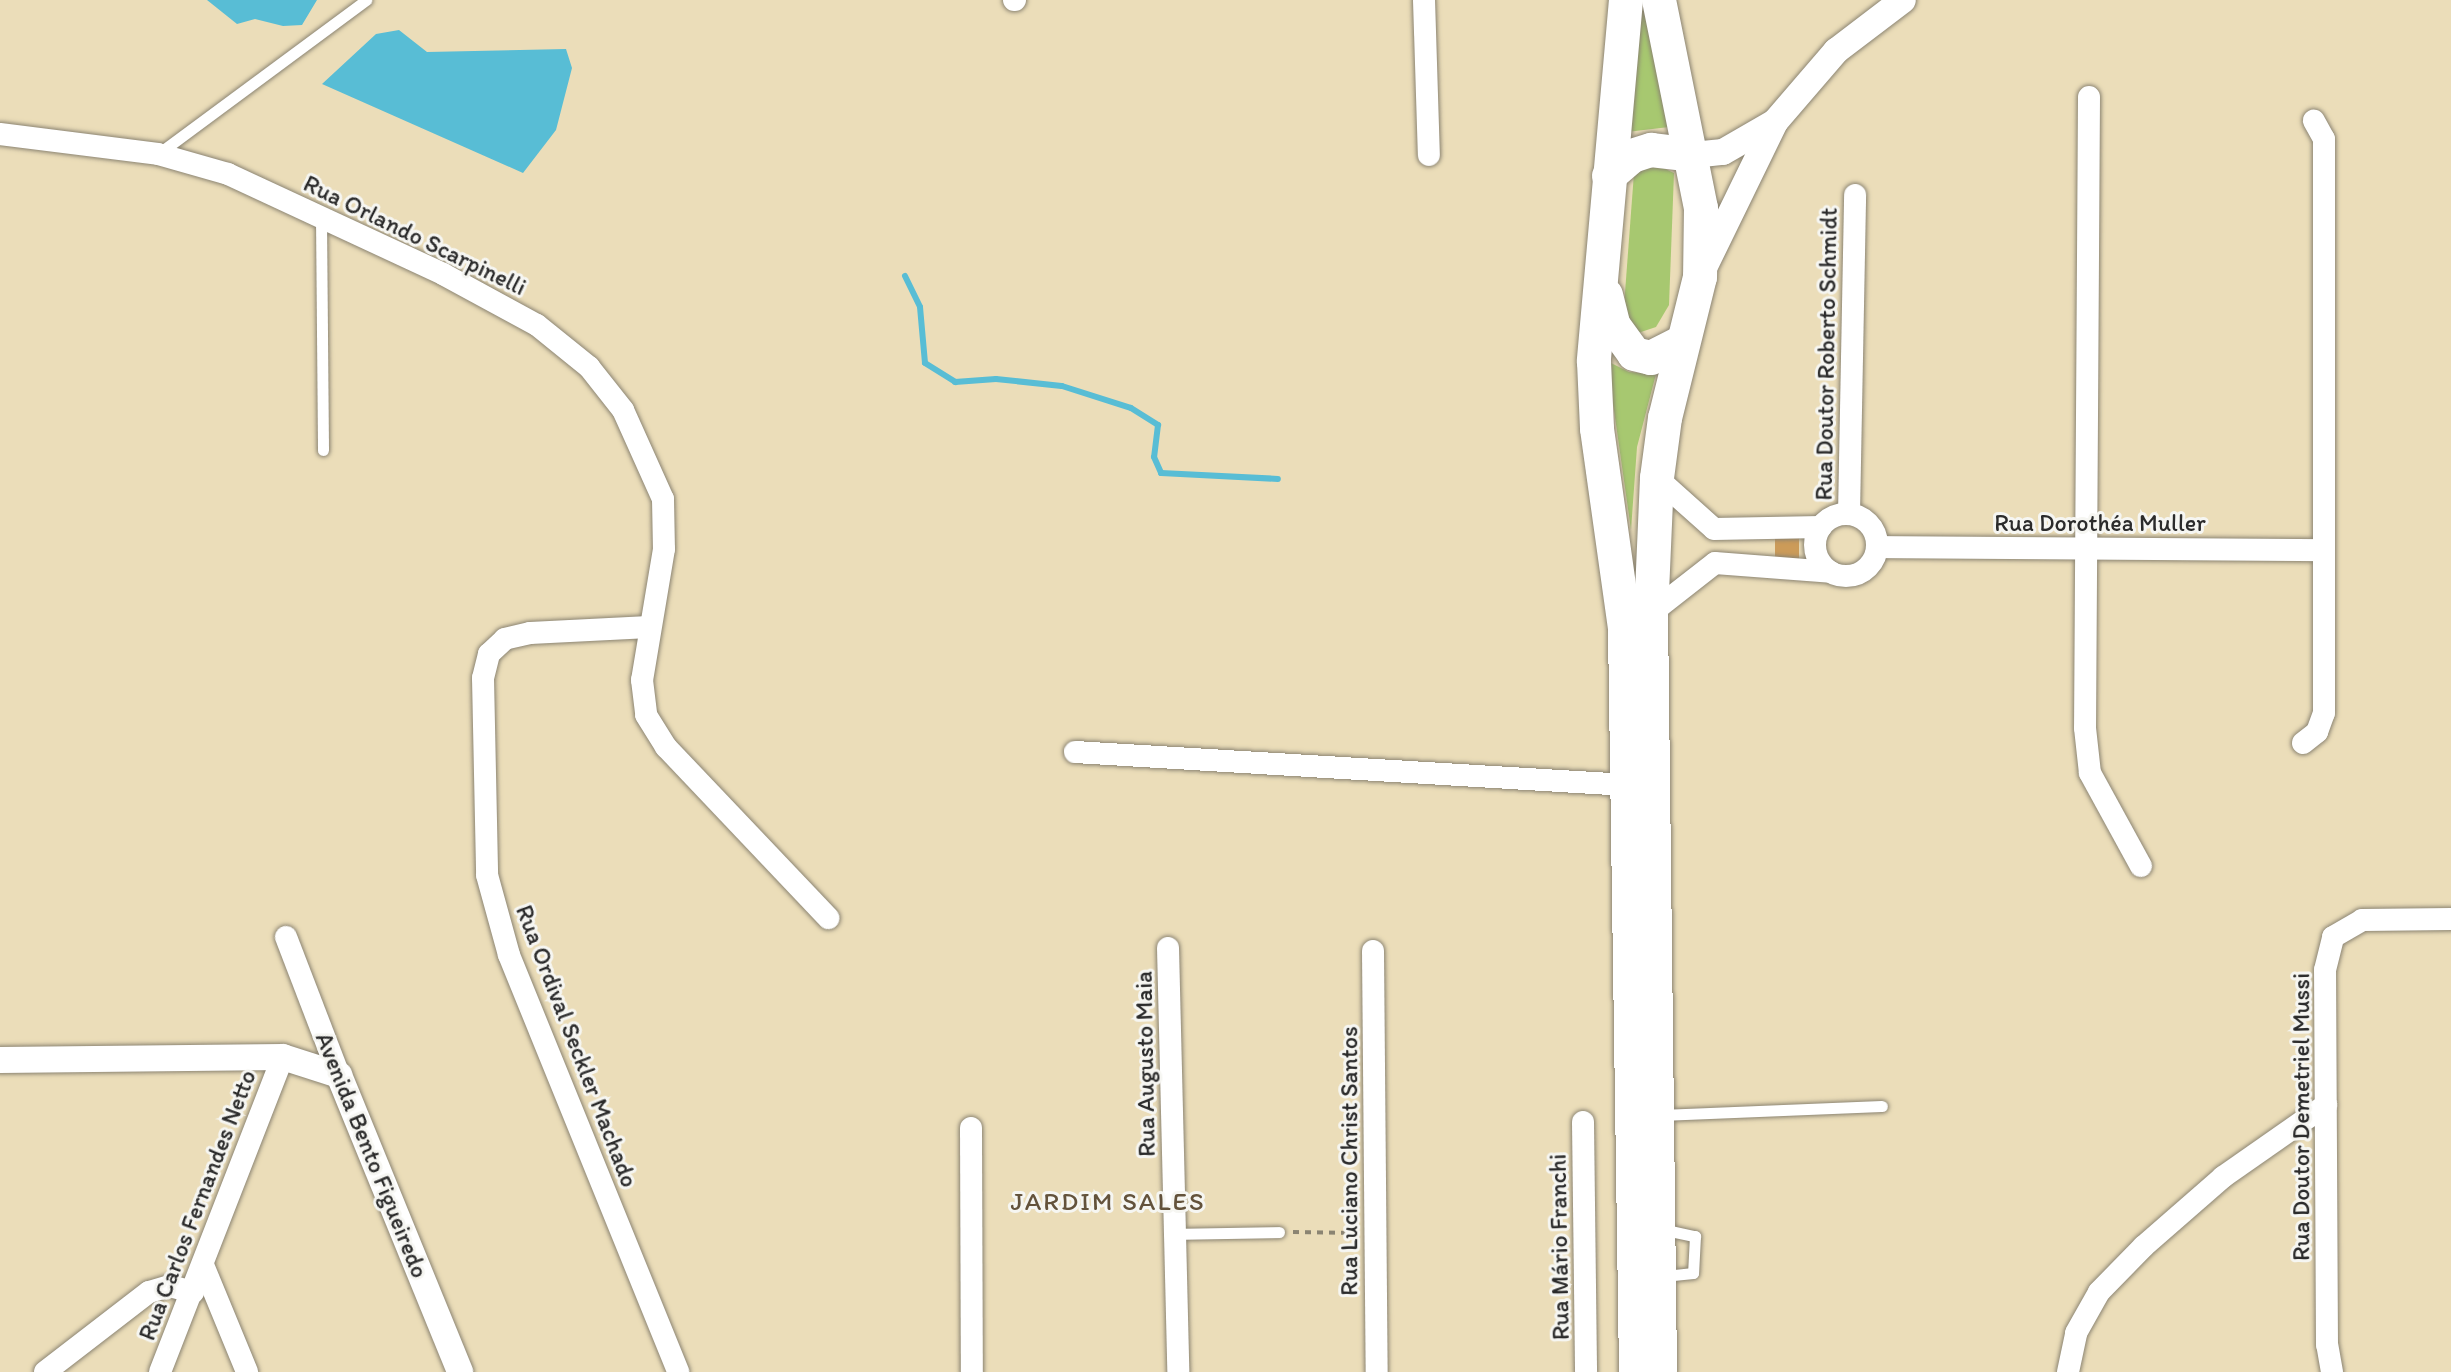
<!DOCTYPE html>
<meta charset="utf-8">
<style>
body{margin:0}
#map{position:relative;width:2451px;height:1372px;overflow:hidden;background:#ebddb9;font-family:Itim,sans-serif}
div>[style]{position:absolute}
.green>*{inset:0;background:#a7c870}
.water>*{inset:0;background:#58bdd5}
.stream>*{height:6px;margin:-3px;padding:0 3px;transform-origin:3px;border-radius:3px;background:#58bdd5}
.building>*{inset:0;background:#cc9b59;transform-origin:0 0}
.path>*{height:4px;margin-top:-2px;transform-origin:0;background:repeating-linear-gradient(90deg,#8b8472 0 6px,transparent 0 12px)}
.roads{filter:drop-shadow(0 0 2px #8b8472) drop-shadow(0 0 2px #8b8472)}
.service>*{height:11px;margin:-5.5px;padding:0 5.5px;transform-origin:5.5px;border-radius:5.5px;background:#fff}
.minor>*{height:22px;margin:-11px;padding:0 11px;transform-origin:11px;border-radius:11px;background:#fff}
.minor>.ring{margin:-11px;padding:0;box-sizing:content-box;background:none;border:22px solid #fff;border-radius:50%}
.tertiary>*{height:26px;margin:-13px;padding:0 13px;transform-origin:13px;border-radius:13px;background:#fff}
.primary>*{height:34px;margin:-17px;padding:0 17px;transform-origin:17px;border-radius:17px;background:#fff}
span{translate:-50% -50%;white-space:nowrap;text-align:center;line-height:1.15;-webkit-text-stroke:6px #f6f6f2;paint-order:stroke}
.street-label{font-size:24px;color:#2b2b2b}
.neighbourhood-label{font-size:26px;color:#63523b;letter-spacing:2px}
</style>
<div id="map">
<div class="green">
<div style="clip-path:polygon(1643px 0,1669px 127px,1627px 132px)"></div>
<div style="clip-path:polygon(1657px 165px,1674px 173px,1669px 305px,1656px 327px,1638px 333px,1625px 324px,1624px 306px,1634px 173px)"></div>
<div style="clip-path:polygon(1607px 361px,1629px 372px,1656px 374px,1637px 447px,1631px 530px)"></div>
</div>
<div class="water">
<div style="clip-path:polygon(207px 0,317px 0,302px 25px,283px 26px,255px 19px,237px 24px)"></div>
<div style="clip-path:polygon(399px 30px,427px 52px,566px 49px,572px 68px,556px 130px,523px 173px,322px 84px,376px 34px)"></div>
</div>
<div class="stream">
<div style="left:905px;top:276px;width:34px;rotate:64deg"></div>
<div style="left:920px;top:307px;width:56px;rotate:84.9deg"></div>
<div style="left:925px;top:363px;width:36px;rotate:32deg"></div>
<div style="left:955px;top:382px;width:41px;rotate:-4.2deg"></div>
<div style="left:996px;top:379px;width:66px;rotate:6.1deg"></div>
<div style="left:1062px;top:386px;width:72px;rotate:17.7deg"></div>
<div style="left:1131px;top:408px;width:32px;rotate:32deg"></div>
<div style="left:1158px;top:425px;width:32px;rotate:97deg"></div>
<div style="left:1154px;top:457px;width:17px;rotate:66deg"></div>
<div style="left:1161px;top:473px;width:117px;rotate:2.9deg"></div>
</div>
<div class="building">
<div style="left:1775px;top:534px;width:24px;height:32px"></div>
</div>
<div class="path">
<div style="left:1293px;top:1232px;width:63px;rotate:0.9deg"></div>
</div>
<div class="roads">
<div class="service">
<div style="left:158px;top:154px;width:259px;rotate:-36.5deg"></div>
<div style="left:321px;top:218px;width:232px;rotate:89.5deg"></div>
<div style="left:1660px;top:1115px;width:222px;rotate:-2.3deg"></div>
<div style="left:1661px;top:1229px;width:35px;rotate:12deg"></div>
<div style="left:1695px;top:1236px;width:37px;rotate:93deg"></div>
<div style="left:1693px;top:1273px;width:30px;rotate:174deg"></div>
<div style="left:1175px;top:1234px;width:104px;rotate:-1.1deg"></div>
</div>
<div class="minor">
<div style="left:1014px;top:0;width:1px"></div>
<div style="left:1424px;top:0;width:155px;rotate:88.2deg"></div>
<div style="left:2089px;top:97px;width:631px;rotate:90.36deg"></div>
<div style="left:2085px;top:728px;width:45px;rotate:83.7deg"></div>
<div style="left:2090px;top:773px;width:106px;rotate:61.3deg"></div>
<div style="left:0;top:134px;width:159px;rotate:7.2deg"></div>
<div style="left:158px;top:154px;width:73px;rotate:15.9deg"></div>
<div style="left:228px;top:174px;width:237px;rotate:24.9deg"></div>
<div style="left:443px;top:274px;width:107px;rotate:28.5deg"></div>
<div style="left:537px;top:325px;width:67px;rotate:38.9deg"></div>
<div style="left:589px;top:367px;width:55px;rotate:51.7deg"></div>
<div style="left:623px;top:410px;width:98px;rotate:65.8deg"></div>
<div style="left:663px;top:499px;width:50px;rotate:88.9deg"></div>
<div style="left:664px;top:549px;width:133px;rotate:99.5deg"></div>
<div style="left:642px;top:680px;width:35px;rotate:83deg"></div>
<div style="left:646px;top:715px;width:38px;rotate:58deg"></div>
<div style="left:666px;top:747px;width:236px;rotate:46.5deg"></div>
<div style="left:1657px;top:478px;width:76px;rotate:41.8deg"></div>
<div style="left:1714px;top:529px;width:107px;rotate:-1.1deg"></div>
<div style="left:1849px;top:514px;width:319px;rotate:-88.9deg"></div>
<div class="ring" style="left:1815px;top:514px;width:40px;height:40px"></div>
<div style="left:1877px;top:547px;width:445px;rotate:0.4deg"></div>
<div style="left:1651px;top:613px;width:81px;rotate:-38deg"></div>
<div style="left:1715px;top:563px;width:116px;rotate:4.4deg"></div>
<div style="left:649px;top:627px;width:119px;rotate:177.1deg"></div>
<div style="left:530px;top:633px;width:26px;rotate:167deg"></div>
<div style="left:505px;top:639px;width:22px;rotate:137deg"></div>
<div style="left:489px;top:654px;width:25px;rotate:104deg"></div>
<div style="left:483px;top:678px;width:197px;rotate:88.8deg"></div>
<div style="left:487px;top:875px;width:83px;rotate:74.6deg"></div>
<div style="left:509px;top:955px;width:450px;rotate:67.9deg"></div>
<div style="left:2303px;top:743px;width:18px;rotate:-38deg"></div>
<div style="left:2317px;top:732px;width:20px;rotate:-70deg"></div>
<div style="left:2324px;top:713px;width:574px;rotate:-90deg"></div>
<div style="left:2324px;top:139px;width:21px;rotate:-119deg"></div>
<div style="left:1075px;top:752px;width:553px;rotate:3.42deg"></div>
<div style="left:286px;top:937px;width:148px;rotate:69deg"></div>
<div style="left:1168px;top:948px;width:424px;rotate:88.6deg"></div>
<div style="left:1373px;top:951px;width:421px;rotate:89.5deg"></div>
<div style="left:1583px;top:1122px;width:250px;rotate:89.3deg"></div>
<div style="left:971px;top:1128px;width:244px;rotate:89.8deg"></div>
<div style="left:203px;top:1265px;width:116px;rotate:67.6deg"></div>
<div style="left:45px;top:1372px;width:131px;rotate:-37.6deg"></div>
<div style="left:149px;top:1292px;width:22px;rotate:-16deg"></div>
<div style="left:170px;top:1286px;width:24px;rotate:15deg"></div>
<div style="left:160px;top:1372px;width:338px;rotate:-68.7deg"></div>
<div style="left:2068px;top:1372px;width:40px;rotate:-78deg"></div>
<div style="left:2076px;top:1333px;width:47px;rotate:-60.7deg"></div>
<div style="left:2099px;top:1292px;width:64px;rotate:-45.6deg"></div>
<div style="left:2144px;top:1246px;width:105px;rotate:-41.1deg"></div>
<div style="left:2223px;top:1177px;width:126px;rotate:-35deg"></div>
<div style="left:2332px;top:1372px;width:27px;rotate:-100deg"></div>
<div style="left:2327px;top:1345px;width:375px;rotate:-90.3deg"></div>
<div style="left:2325px;top:970px;width:34px;rotate:-76deg"></div>
<div style="left:2333px;top:937px;width:34px;rotate:-30deg"></div>
<div style="left:2362px;top:920px;width:89px;rotate:-0.6deg"></div>
</div>
<div class="tertiary">
<div style="left:1693px;top:155px;width:30px;rotate:-6deg"></div>
<div style="left:1723px;top:152px;width:60px;rotate:-30deg"></div>
<div style="left:1702px;top:272px;width:167px;rotate:-64deg"></div>
<div style="left:1775px;top:122px;width:94px;rotate:-49.3deg"></div>
<div style="left:1836px;top:51px;width:84px;rotate:-37.3deg"></div>
<div style="left:0;top:1060px;width:283px;rotate:-0.6deg"></div>
<div style="left:283px;top:1057px;width:59px;rotate:17.8deg"></div>
<div style="left:339px;top:1075px;width:321px;rotate:67.8deg"></div>
</div>
<div class="primary">
<div style="left:1626px;top:0;width:363px;rotate:95.1deg"></div>
<div style="left:1594px;top:362px;width:67px;rotate:87.4deg"></div>
<div style="left:1597px;top:429px;width:202px;rotate:82deg"></div>
<div style="left:1625px;top:629px;width:743px;rotate:89.15deg"></div>
<div style="left:1659px;top:0;width:212px;rotate:78.6deg"></div>
<div style="left:1701px;top:208px;width:69px;rotate:90.8deg"></div>
<div style="left:1700px;top:277px;width:145px;rotate:103.9deg"></div>
<div style="left:1665px;top:418px;width:61px;rotate:97.6deg"></div>
<div style="left:1657px;top:478px;width:135px;rotate:92.5deg"></div>
<div style="left:1651px;top:613px;width:759px;rotate:89.32deg"></div>
<div style="left:1609px;top:176px;width:30px;rotate:-41deg"></div>
<div style="left:1632px;top:156px;width:20px;rotate:-18deg"></div>
<div style="left:1651px;top:150px;width:42px;rotate:6.8deg"></div>
<div style="left:1606px;top:295px;width:32px;rotate:76deg"></div>
<div style="left:1614px;top:326px;width:34px;rotate:54deg"></div>
<div style="left:1634px;top:354px;width:17px;rotate:13deg"></div>
<div style="left:1651px;top:358px;width:36px;rotate:-27deg"></div>
</div>
</div>
<div class="street-label">
<span style="left:415px;top:235px;rotate:26deg">Rua Orlando Scarpinelli</span>
<span style="left:1826px;top:354px;rotate:-89deg">Rua Doutor Roberto Schmidt</span>
<span style="left:2100px;top:523px">Rua Dorothéa Muller</span>
<span style="left:577px;top:1046px;rotate:69deg">Rua Ordival Seckler Machado</span>
<span style="left:1145px;top:1064px;rotate:-91deg">Rua Augusto Maia</span>
<span style="left:2301px;top:1117px;rotate:-90deg">Rua Doutor Demetriel Mussi</span>
<span style="left:372px;top:1155px;rotate:68deg">Avenida Bento Figueiredo</span>
<span style="left:1349px;top:1161px;rotate:-90deg">Rua Luciano Christ Santos</span>
<span style="left:197px;top:1205px;rotate:-69deg">Rua Carlos Fernandes Netto</span>
<span style="left:1559px;top:1247px;rotate:-91deg">Rua Mário Franchi</span>
</div>
<div class="neighbourhood-label">
<span style="left:1108px;top:1202px">JARDIM SALES</span>
</div>
</div>
